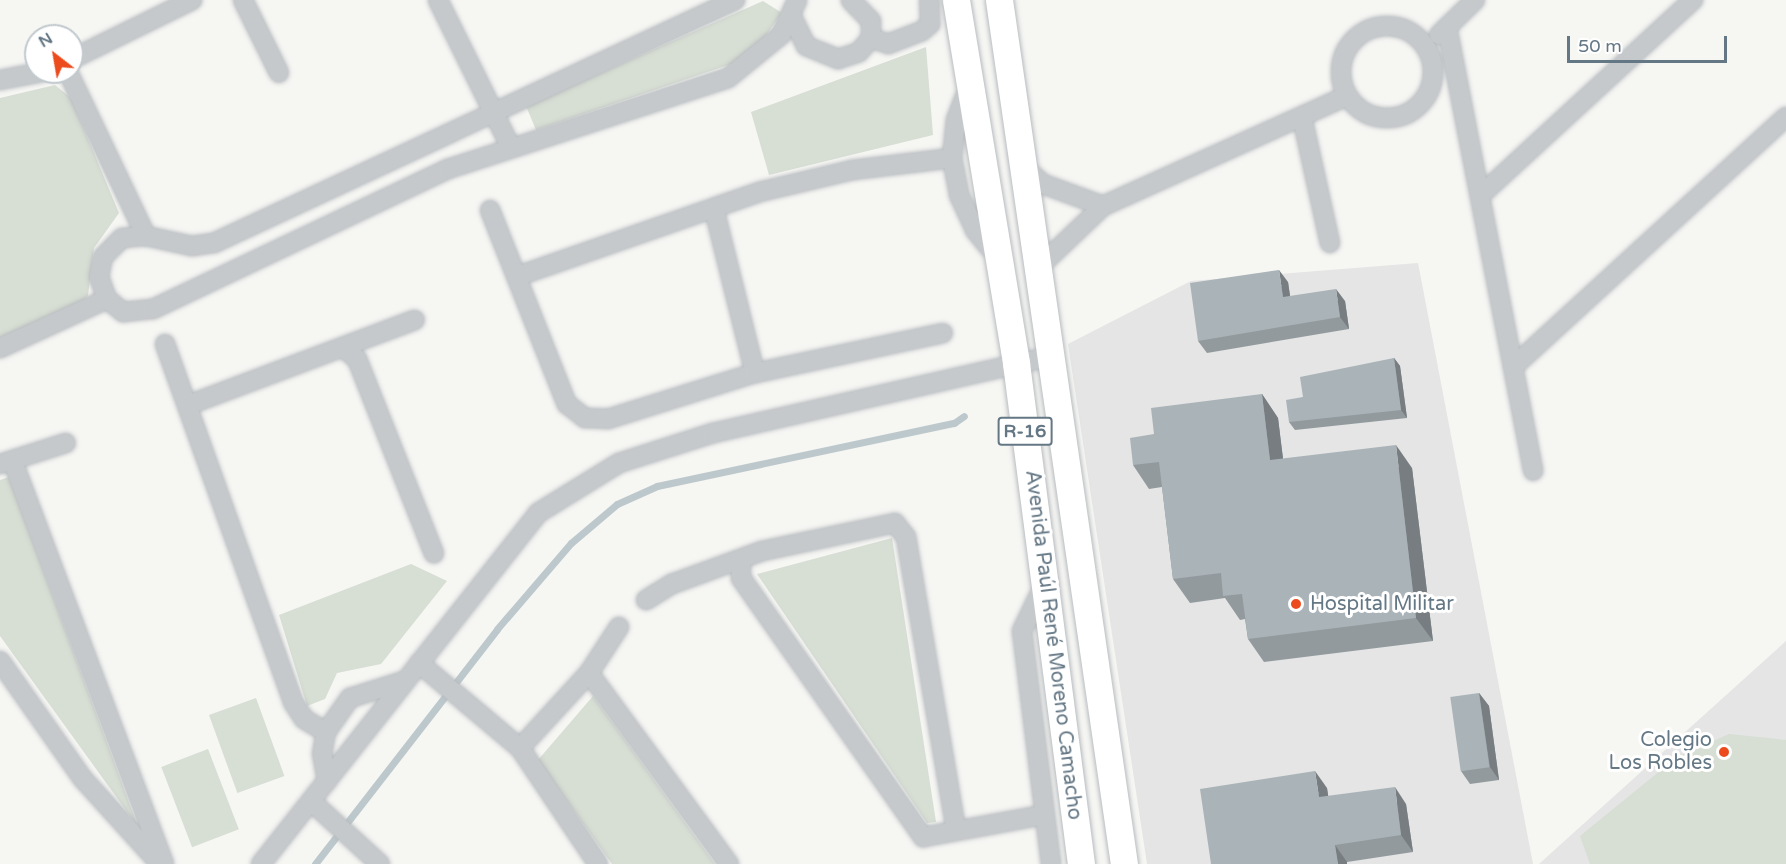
<!DOCTYPE html>
<meta charset="utf-8">
<style>
body{margin:0}
#map{position:relative;width:1786px;height:864px;overflow:hidden;background:#f6f6f3;font-family:"Varela Round",sans-serif}
div>[style]{position:absolute}
.built>*{inset:0;background:#e4e5e4}
.green>*{inset:0;background:#d7ded3;transform-origin:0 0}
.stream>*{height:7px;margin:-3.5px;padding:0 3.5px;transform-origin:3.5px;border-radius:3.5px;background:#bcc8cc}
.roads{filter:drop-shadow(0 0 2px #b8bcc0) drop-shadow(0 0 2px #b8bcc0)}
.minor>*{height:18px;margin:-9px;padding:0 9px;transform-origin:9px;border-radius:9px;background:#c6c9cc}
.minor>.ring{margin:-9px;padding:0;box-sizing:content-box;background:none;border:18px solid #c6c9cc;border-radius:50%}
.primary>*{height:27px;margin:-13.5px;padding:0 13.5px;transform-origin:13.5px;border-radius:13.5px;background:#fff}
.wall>*{inset:0;background:#929a9e}
.shaded-wall>*{inset:0;background:#777d81}
.building>*{inset:0;background:#aab3b8;transform-origin:0 0}
.dots>*{width:16px;height:16px;translate:-50% -50%;box-sizing:border-box;border:3px solid #fff;border-radius:50%}
span{translate:-50% -50%;white-space:nowrap;text-align:center;line-height:1.15;-webkit-text-stroke:6px #fff;paint-order:stroke}
.shield-label span{padding:2px 4px;background:#fff;border:2px solid;border-radius:4px;-webkit-text-stroke-width:0}
.shield-label{font-size:18px;color:#647785;font-weight:700}
.poi-label{font-size:20px;color:#647785}
.left{translate:0 -50%;text-align:left}
.right{translate:-100% -50%;text-align:right}
.street-label{font-size:20px;color:#647785}
.north{position:absolute;left:24px;top:24px;width:60px;height:60px;box-sizing:border-box;background:#fff;border:2px solid #c1c9ce;border-radius:50%;rotate:329deg;font-size:16px;font-weight:700;line-height:24px;text-align:center;color:#647785}
.north::after{content:'';display:block;margin:auto;width:21px;height:27px;background:#ec4b1d;clip-path:polygon(50% 0,100% 100%,50% 72%,0 100%)}
.scale{position:absolute;left:1567px;top:36px;width:160px;height:27px;box-sizing:border-box;border:3px solid #647785;border-top:0;padding-left:8px;font-size:18px;line-height:21px;white-space:nowrap;color:#647785;-webkit-text-stroke:4px #fff;paint-order:stroke}
</style>
<div id="map">
<div class="built">
<div style="clip-path:polygon(1418px 263px,1533px 864px,1147px 864px,1068px 344px,1191px 281px)"></div>
<div style="clip-path:polygon(1786px 641px,1786px 864px,1539px 864px)"></div>
</div>
<div class="green">
<div style="clip-path:polygon(763px 1px,782px 13px,758px 46px,734px 63px,536px 130px,526px 106px)"></div>
<div style="clip-path:polygon(926px 47px,933px 135px,769px 175px,751px 112px)"></div>
<div style="clip-path:polygon(55px 85px,71px 98px,119px 213px,94px 248px,88px 296px,76px 307px,0 340px,0 98px)"></div>
<div style="clip-path:polygon(9px 477px,138px 827px,0 636px,0 480px)"></div>
<div style="clip-path:polygon(892px 538px,936px 822px,927px 823px,757px 574px)"></div>
<div style="clip-path:polygon(411px 564px,447px 581px,381px 664px,337px 673px,325px 699px,307px 706px,279px 615px)"></div>
<div style="clip-path:polygon(593px 696px,715px 864px,612px 864px,538px 760px)"></div>
<div style="left:256px;top:698px;width:83px;height:50px;rotate:70deg"></div>
<div style="clip-path:polygon(1729px 734px,1786px 740px,1786px 864px,1590px 864px,1580px 836px,1677px 757px)"></div>
<div style="left:208px;top:749px;width:86px;height:50px;rotate:69deg"></div>
</div>
<div class="stream">
<div style="left:315px;top:864px;width:297px;rotate:-52.2deg"></div>
<div style="left:497px;top:629px;width:113px;rotate:-49.3deg"></div>
<div style="left:571px;top:543px;width:60px;rotate:-40.3deg"></div>
<div style="left:617px;top:504px;width:44px;rotate:-24.2deg"></div>
<div style="left:657px;top:486px;width:304px;rotate:-12deg"></div>
<div style="left:954px;top:423px;width:12px;rotate:-35deg"></div>
</div>
<div class="roads">
<div class="minor">
<div style="left:243px;top:0;width:81px;rotate:63.7deg"></div>
<div style="left:438px;top:0;width:163px;rotate:63.7deg"></div>
<div style="left:792px;top:17px;width:32px;rotate:64deg"></div>
<div style="left:806px;top:46px;width:35px;rotate:22deg"></div>
<div style="left:838px;top:59px;width:22px;rotate:-18deg"></div>
<div style="left:859px;top:52px;width:18px;rotate:-49deg"></div>
<div style="left:871px;top:38px;width:17px;rotate:-90deg"></div>
<div style="left:871px;top:21px;width:29px;rotate:-134deg"></div>
<div class="ring" style="left:1341px;top:26px;width:74px;height:74px"></div>
<div style="left:1447px;top:27px;width:452px;rotate:79deg"></div>
<div style="left:1439px;top:35px;width:50px;rotate:-44.2deg"></div>
<div style="left:871px;top:38px;width:18px;rotate:19deg"></div>
<div style="left:888px;top:44px;width:36px;rotate:-21deg"></div>
<div style="left:922px;top:31px;width:11px;rotate:-41deg"></div>
<div style="left:930px;top:24px;width:24px;rotate:-92deg"></div>
<div style="left:72px;top:59px;width:134px;rotate:-26.2deg"></div>
<div style="left:68px;top:72px;width:182px;rotate:64.6deg"></div>
<div style="left:0;top:80px;width:43px;rotate:-10.8deg"></div>
<div style="left:969px;top:86px;width:36px;rotate:111deg"></div>
<div style="left:956px;top:120px;width:38px;rotate:96deg"></div>
<div style="left:952px;top:158px;width:38px;rotate:79deg"></div>
<div style="left:959px;top:195px;width:38px;rotate:65deg"></div>
<div style="left:975px;top:230px;width:35px;rotate:51deg"></div>
<div style="left:1302px;top:117px;width:129px;rotate:77.5deg"></div>
<div style="left:1024px;top:167px;width:25px;rotate:42deg"></div>
<div style="left:1043px;top:184px;width:64px;rotate:20.1deg"></div>
<div style="left:1103px;top:206px;width:87px;rotate:136.4deg"></div>
<div style="left:1482px;top:194px;width:287px;rotate:-42.6deg"></div>
<div style="left:1103px;top:206px;width:268px;rotate:-24.3deg"></div>
<div style="left:714px;top:209px;width:169px;rotate:76deg"></div>
<div style="left:490px;top:210px;width:209px;rotate:68.4deg"></div>
<div style="left:567px;top:404px;width:23px;rotate:38deg"></div>
<div style="left:585px;top:418px;width:23px;rotate:2deg"></div>
<div style="left:608px;top:419px;width:154px;rotate:-17.4deg"></div>
<div style="left:755px;top:373px;width:192px;rotate:-12deg"></div>
<div style="left:518px;top:276px;width:255px;rotate:-19.2deg"></div>
<div style="left:759px;top:192px;width:96px;rotate:-13.3deg"></div>
<div style="left:852px;top:170px;width:101px;rotate:-6.8deg"></div>
<div style="left:107px;top:299px;width:23px;rotate:-110deg"></div>
<div style="left:99px;top:277px;width:20px;rotate:-79deg"></div>
<div style="left:103px;top:257px;width:27px;rotate:-45deg"></div>
<div style="left:122px;top:238px;width:24px;rotate:-5deg"></div>
<div style="left:146px;top:236px;width:47px;rotate:12.3deg"></div>
<div style="left:192px;top:246px;width:22px;rotate:-8deg"></div>
<div style="left:214px;top:243px;width:575px;rotate:-25deg"></div>
<div style="left:165px;top:344px;width:380px;rotate:70.3deg"></div>
<div style="left:293px;top:702px;width:20px;rotate:57deg"></div>
<div style="left:304px;top:719px;width:26px;rotate:31deg"></div>
<div style="left:0;top:348px;width:118px;rotate:-24.6deg"></div>
<div style="left:107px;top:299px;width:21px;rotate:39deg"></div>
<div style="left:123px;top:312px;width:30px;rotate:-6deg"></div>
<div style="left:153px;top:309px;width:327px;rotate:-25.4deg"></div>
<div style="left:448px;top:169px;width:294px;rotate:-18deg"></div>
<div style="left:728px;top:78px;width:68px;rotate:-39.1deg"></div>
<div style="left:781px;top:35px;width:38px;rotate:-65deg"></div>
<div style="left:345px;top:349px;width:16px;rotate:40deg"></div>
<div style="left:357px;top:359px;width:209px;rotate:68.4deg"></div>
<div style="left:1513px;top:367px;width:370px;rotate:-42.5deg"></div>
<div style="left:191px;top:404px;width:239px;rotate:-20.6deg"></div>
<div style="left:13px;top:462px;width:429px;rotate:69.4deg"></div>
<div style="left:0;top:464px;width:69px;rotate:-17.7deg"></div>
<div style="left:741px;top:560px;width:18px;rotate:90deg"></div>
<div style="left:741px;top:578px;width:317px;rotate:54.9deg"></div>
<div style="left:923px;top:837px;width:122px;rotate:-10.4deg"></div>
<div style="left:1044px;top:585px;width:51px;rotate:115.6deg"></div>
<div style="left:1022px;top:631px;width:235px;rotate:82.9deg"></div>
<div style="left:646px;top:600px;width:31px;rotate:-32deg"></div>
<div style="left:672px;top:584px;width:96px;rotate:-20.1deg"></div>
<div style="left:762px;top:551px;width:136px;rotate:-11.9deg"></div>
<div style="left:895px;top:523px;width:18px;rotate:52deg"></div>
<div style="left:906px;top:537px;width:296px;rotate:80.3deg"></div>
<div style="left:0;top:661px;width:144px;rotate:54.9deg"></div>
<div style="left:83px;top:779px;width:115px;rotate:47.8deg"></div>
<div style="left:419px;top:663px;width:132px;rotate:40.1deg"></div>
<div style="left:520px;top:748px;width:140px;rotate:56.1deg"></div>
<div style="left:589px;top:673px;width:237px;rotate:53.8deg"></div>
<div style="left:520px;top:748px;width:102px;rotate:-47.4deg"></div>
<div style="left:589px;top:673px;width:55px;rotate:-56.9deg"></div>
<div style="left:327px;top:781px;width:27px;rotate:-100deg"></div>
<div style="left:322px;top:754px;width:22px;rotate:-80deg"></div>
<div style="left:326px;top:732px;width:42px;rotate:-54.8deg"></div>
<div style="left:350px;top:698px;width:57px;rotate:-17.5deg"></div>
<div style="left:312px;top:802px;width:92px;rotate:42.4deg"></div>
<div style="left:261px;top:864px;width:447px;rotate:-51.7deg"></div>
<div style="left:538px;top:513px;width:95px;rotate:-31.7deg"></div>
<div style="left:619px;top:463px;width:99px;rotate:-17.7deg"></div>
<div style="left:713px;top:433px;width:349px;rotate:-12.8deg"></div>
</div>
<div class="primary">
<div style="left:956px;top:0;width:368px;rotate:80.6deg"></div>
<div style="left:1016px;top:363px;width:505px;rotate:82.61deg"></div>
<div style="left:999px;top:0;width:873px;rotate:81.77deg"></div>
</div>
</div>
<div class="wall">
<div style="clip-path:polygon(1288px 282px,1290px 296px,1345px 301px,1349px 329px,1207px 353px,1198px 341px)"></div>
<div style="clip-path:polygon(1394px 358px,1400px 366px,1407px 418px,1295px 430px,1289px 422px,1303px 397px)"></div>
<div style="clip-path:polygon(1262px 394px,1278px 418px,1283px 459px,1412px 468px,1433px 641px,1264px 662px,1248px 639px,1245px 619px,1240px 620px,1225px 598px,1190px 603px,1173px 579px,1162px 487px,1149px 489px,1133px 465px)"></div>
<div style="clip-path:polygon(1479px 693px,1489px 706px,1499px 780px,1470px 784px,1461px 771px)"></div>
<div style="clip-path:polygon(1327px 788px,1328px 796px,1406px 804px,1413px 852px,1347px 862px,1211px 864px)"></div>
</div>
<div class="shaded-wall">
<div style="clip-path:polygon(1279px 270px,1288px 282px,1292px 309px,1283px 297px)"></div>
<div style="clip-path:polygon(1336px 289px,1345px 301px,1349px 329px,1340px 317px)"></div>
<div style="clip-path:polygon(1394px 358px,1400px 366px,1407px 418px,1401px 410px)"></div>
<div style="clip-path:polygon(1262px 394px,1278px 418px,1286px 483px,1270px 460px)"></div>
<div style="clip-path:polygon(1396px 445px,1412px 468px,1433px 641px,1416px 618px)"></div>
<div style="clip-path:polygon(1479px 693px,1489px 706px,1499px 780px,1490px 767px)"></div>
<div style="clip-path:polygon(1315px 771px,1327px 788px,1331px 814px,1319px 797px)"></div>
<div style="clip-path:polygon(1395px 787px,1406px 804px,1413px 852px,1401px 835px)"></div>
<div style="clip-path:polygon(1335px 845px,1347px 862px,1347px 864px,1338px 864px)"></div>
</div>
<div class="building">
<div style="clip-path:polygon(1279px 270px,1283px 297px,1336px 289px,1340px 317px,1198px 341px,1190px 283px)"></div>
<div style="clip-path:polygon(1394px 358px,1401px 410px,1289px 422px,1286px 400px,1303px 397px,1300px 377px)"></div>
<div style="clip-path:polygon(1262px 394px,1270px 460px,1396px 445px,1416px 618px,1248px 639px,1242px 594px,1223px 596px,1221px 573px,1173px 579px,1159px 462px,1133px 465px,1130px 438px,1154px 434px,1151px 408px)"></div>
<div style="left:1479px;top:693px;width:75px;height:29px;rotate:82deg"></div>
<div style="clip-path:polygon(1315px 771px,1319px 797px,1395px 787px,1401px 835px,1335px 845px,1338px 864px,1211px 864px,1200px 789px)"></div>
</div>
<div class="dots">
<div style="left:1296px;top:604px;background:#ec4b1d"></div>
<div style="left:1724px;top:752px;background:#ec4b1d"></div>
</div>
<div class="shield-label">
<span style="left:1025px;top:431px">R-16</span>
</div>
<div class="poi-label">
<span class="left" style="left:1310px;top:604px">Hospital Militar</span>
<span class="right" style="left:1712px;top:752px">Colegio<br>Los Robles</span>
</div>
<div class="street-label">
<span style="left:1053px;top:645px;rotate:83deg">Avenida Paúl René Moreno Camacho</span>
</div>
<div class="north">N</div>
<div class="scale">50 m</div>
</div>
